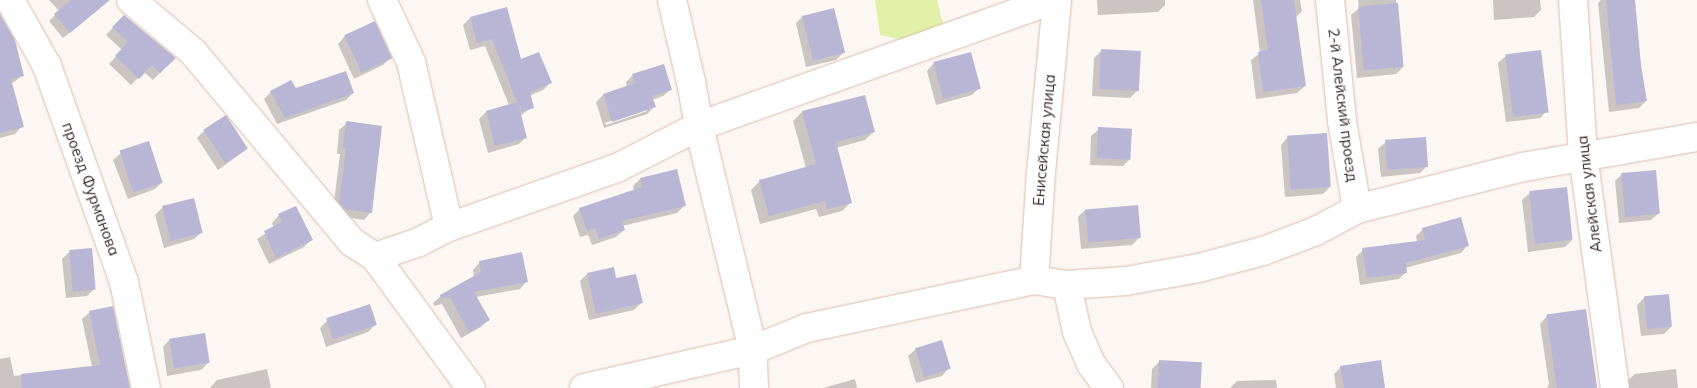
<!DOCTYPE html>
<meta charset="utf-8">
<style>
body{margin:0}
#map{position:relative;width:1697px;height:388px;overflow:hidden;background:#fdf7f3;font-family:Mulish,sans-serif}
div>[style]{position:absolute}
.green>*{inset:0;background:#e2f1a8}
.shadow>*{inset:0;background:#0003}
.building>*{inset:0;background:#b9b6d5;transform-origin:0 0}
.roads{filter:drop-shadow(0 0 1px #dcbcab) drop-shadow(0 0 1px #dcbcab)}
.minor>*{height:28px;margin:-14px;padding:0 14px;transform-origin:14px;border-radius:14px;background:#fff}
span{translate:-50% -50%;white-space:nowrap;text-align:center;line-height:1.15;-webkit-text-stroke:5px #fff;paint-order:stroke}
.street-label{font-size:15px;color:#342822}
</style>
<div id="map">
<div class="green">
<div style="clip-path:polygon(875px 0,937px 0,949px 50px,880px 35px)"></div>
</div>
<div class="shadow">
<div style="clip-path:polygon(49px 0,105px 0,100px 8px,63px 38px,49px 21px,59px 11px)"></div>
<div style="clip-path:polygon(1097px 0,1165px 0,1165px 5px,1158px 12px,1098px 15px)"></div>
<div style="clip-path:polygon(1253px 0,1300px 0,1302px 11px,1295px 18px,1305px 86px,1297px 93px,1256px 99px,1251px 60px,1260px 53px)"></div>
<div style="clip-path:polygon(1358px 0,1396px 0,1403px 67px,1396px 74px,1357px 78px,1351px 15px,1359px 8px)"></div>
<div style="clip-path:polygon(1493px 0,1540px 0,1541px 10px,1534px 17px,1494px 20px)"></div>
<div style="clip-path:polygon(1601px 0,1634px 0,1639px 65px,1646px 101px,1639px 108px,1609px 112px,1598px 3px)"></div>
<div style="clip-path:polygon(124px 16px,174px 58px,153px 80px,144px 72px,131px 85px,109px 64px,122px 50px,106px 35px)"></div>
<div style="clip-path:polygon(803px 16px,843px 53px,836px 60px,806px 67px,796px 23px)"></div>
<div style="clip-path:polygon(470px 18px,520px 61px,550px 83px,543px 90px,529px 96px,532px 107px,520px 116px,526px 137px,519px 144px,488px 153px,479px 119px,486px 112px,509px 105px,485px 46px,470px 50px,463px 25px)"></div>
<div style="clip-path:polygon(345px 36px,390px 58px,383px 65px,354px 79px,338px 44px)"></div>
<div style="clip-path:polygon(0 41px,22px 76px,11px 84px,22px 126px,15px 134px,0 138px)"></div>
<div style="clip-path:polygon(1101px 51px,1138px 90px,1130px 98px,1092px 96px,1094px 58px)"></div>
<div style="clip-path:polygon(1506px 56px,1547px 111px,1540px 118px,1506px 122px,1498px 63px)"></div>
<div style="clip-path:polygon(934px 63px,979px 88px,972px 95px,936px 105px,927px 71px)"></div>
<div style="clip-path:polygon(evenodd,633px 75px,671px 89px,663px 96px,652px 100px,654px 107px,647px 114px,604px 128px,596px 102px,603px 95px,627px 87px,626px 82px,633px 75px,647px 109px,647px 111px,606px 125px,605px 123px,647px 109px)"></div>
<div style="clip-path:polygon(295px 90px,353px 93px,346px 100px,277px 124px,264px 99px,271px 92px)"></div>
<div style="clip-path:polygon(864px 96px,874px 131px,865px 140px,836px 148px,851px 202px,842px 211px,819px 217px,816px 209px,760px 224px,751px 190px,760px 181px,806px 168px,793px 121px,802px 112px)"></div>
<div style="clip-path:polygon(347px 123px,371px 212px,364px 220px,338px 216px,333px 210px,340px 154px,337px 154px,339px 130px)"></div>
<div style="clip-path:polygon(1099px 129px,1130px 159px,1123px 166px,1090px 165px,1091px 136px)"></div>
<div style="clip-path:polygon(204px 131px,247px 149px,218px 170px,197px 138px)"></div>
<div style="clip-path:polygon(1288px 137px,1330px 187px,1323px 194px,1285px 197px,1281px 145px)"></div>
<div style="clip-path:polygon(1386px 142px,1427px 166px,1420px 173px,1381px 177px,1378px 149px)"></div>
<div style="clip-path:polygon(121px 153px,162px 182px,155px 189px,128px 199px,113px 160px)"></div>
<div style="clip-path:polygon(1622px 174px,1659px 213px,1651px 220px,1619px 223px,1615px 181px)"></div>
<div style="clip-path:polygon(640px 179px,684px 206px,677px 213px,622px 226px,624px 230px,616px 237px,592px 245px,588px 235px,580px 237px,573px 216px,580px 209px,634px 191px,633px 186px)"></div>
<div style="clip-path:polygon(1530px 193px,1572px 240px,1565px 247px,1528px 252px,1522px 200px)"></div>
<div style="clip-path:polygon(162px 208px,202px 232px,194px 239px,164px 248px,155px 215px)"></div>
<div style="clip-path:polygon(1085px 210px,1139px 238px,1132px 245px,1081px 249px,1078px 217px)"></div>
<div style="clip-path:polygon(279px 215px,311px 240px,304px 247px,269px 264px,257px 239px,274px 228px,272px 223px)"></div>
<div style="clip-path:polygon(1423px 229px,1468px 245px,1461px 253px,1405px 268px,1406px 272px,1399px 279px,1360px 285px,1356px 257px,1363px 250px,1417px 242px,1416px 236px)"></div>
<div style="clip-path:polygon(69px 252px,94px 289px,87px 296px,66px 298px,62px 259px)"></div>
<div style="clip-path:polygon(480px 262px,527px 281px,520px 289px,476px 297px,488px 320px,481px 327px,461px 338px,442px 304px,434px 306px,433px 303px,441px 296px,474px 277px,473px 270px)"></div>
<div style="clip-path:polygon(587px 274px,641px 303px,634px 310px,589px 320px,580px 281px)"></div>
<div style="clip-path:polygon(1645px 297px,1671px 327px,1664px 334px,1641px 336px,1637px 305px)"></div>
<div style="clip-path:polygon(112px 307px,130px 388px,0 388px,0 359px,10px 357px,14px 376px,92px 367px,82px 319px,90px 312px)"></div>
<div style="clip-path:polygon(1547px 316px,1596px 388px,1547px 388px,1549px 384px,1540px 324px)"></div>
<div style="clip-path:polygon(327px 321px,375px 325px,368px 332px,326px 347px,320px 328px)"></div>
<div style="clip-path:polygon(170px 339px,208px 363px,201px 370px,167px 376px,163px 347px)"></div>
<div style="clip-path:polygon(916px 349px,949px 368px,942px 376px,916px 383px,908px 356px)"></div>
<div style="clip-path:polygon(1159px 362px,1200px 388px,1151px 388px,1152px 369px)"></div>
<div style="clip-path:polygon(1341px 367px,1383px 388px,1336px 388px,1334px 374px)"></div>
<div style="clip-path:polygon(267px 369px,271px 388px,210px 388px,217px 380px)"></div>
<div style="clip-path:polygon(1676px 369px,1678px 388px,1628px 388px,1627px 381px,1635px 374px)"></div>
<div style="clip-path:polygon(855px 379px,857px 388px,823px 388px)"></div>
<div style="clip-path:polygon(1276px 380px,1277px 388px,1230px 388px,1237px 381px)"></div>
</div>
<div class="building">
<div style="clip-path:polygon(71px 0,110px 0,70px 33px,54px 14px)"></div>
<div style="clip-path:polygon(1261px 0,1294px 0,1306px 86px,1263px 92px,1258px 52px,1268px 50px)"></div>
<div style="clip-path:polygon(1606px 0,1635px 0,1641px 65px,1647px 101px,1616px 105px)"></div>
<div style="left:1398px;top:3px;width:64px;height:40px;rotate:85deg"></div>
<div style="clip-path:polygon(507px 7px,521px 59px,539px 52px,552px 83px,530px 92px,534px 108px,521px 112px,518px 103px,527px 138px,495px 146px,486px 111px,517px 102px,492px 39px,477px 43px,470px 17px)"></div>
<div style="left:834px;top:8px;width:46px;height:33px;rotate:76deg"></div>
<div style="clip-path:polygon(0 14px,15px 40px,24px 76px,11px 79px,24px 127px,0 133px)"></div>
<div style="clip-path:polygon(124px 15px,176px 58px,160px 73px,152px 65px,139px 79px,115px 56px,128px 42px,112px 27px)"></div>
<div style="left:375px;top:21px;width:41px;height:34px;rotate:65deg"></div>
<div style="left:1101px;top:49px;width:40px;height:40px;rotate:3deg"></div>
<div style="left:1541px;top:50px;width:63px;height:36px;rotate:83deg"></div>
<div style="left:971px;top:52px;width:38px;height:39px;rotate:75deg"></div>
<div style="clip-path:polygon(664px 64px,672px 90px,652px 96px,656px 107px,612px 122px,603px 94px,635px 83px,632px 74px)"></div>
<div style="clip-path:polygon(346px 71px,354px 93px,285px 118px,270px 91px,291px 80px,296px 88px)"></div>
<div style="clip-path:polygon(865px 95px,875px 132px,836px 142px,852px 203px,827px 209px,825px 201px,769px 216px,759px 180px,816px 164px,802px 111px)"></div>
<div style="left:226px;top:115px;width:40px;height:27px;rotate:57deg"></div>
<div style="clip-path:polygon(346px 121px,382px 126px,372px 213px,345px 209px,339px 202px,346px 148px,343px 147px)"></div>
<div style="left:1098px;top:127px;width:34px;height:31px;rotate:3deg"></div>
<div style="left:1327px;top:133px;width:54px;height:40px;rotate:86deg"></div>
<div style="left:1426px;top:137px;width:30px;height:41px;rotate:86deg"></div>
<div style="left:149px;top:141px;width:44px;height:31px;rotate:72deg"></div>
<div style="clip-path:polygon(677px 169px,686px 206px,622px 221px,625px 230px,599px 239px,595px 228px,587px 231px,579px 208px,642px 187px,640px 178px)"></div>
<div style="left:1656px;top:170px;width:44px;height:35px;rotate:85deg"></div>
<div style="left:1567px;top:187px;width:53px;height:38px;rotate:84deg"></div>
<div style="left:194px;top:198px;width:36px;height:33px;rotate:76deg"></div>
<div style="left:1138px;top:205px;width:33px;height:53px;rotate:85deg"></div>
<div style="clip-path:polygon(296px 206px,313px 240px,276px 258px,264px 231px,282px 222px,278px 214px)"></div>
<div style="clip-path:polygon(1461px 217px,1469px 246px,1406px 263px,1407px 273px,1367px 278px,1362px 248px,1425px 240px,1422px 228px)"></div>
<div style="left:92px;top:248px;width:42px;height:23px;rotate:85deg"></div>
<div style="clip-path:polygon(522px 252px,528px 282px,474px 292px,490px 320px,469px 332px,450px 297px,441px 299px,440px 295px,481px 272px,479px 261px)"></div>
<div style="clip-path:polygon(614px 267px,616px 278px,636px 274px,643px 303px,596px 314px,587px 273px)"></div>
<div style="left:1669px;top:294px;width:33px;height:25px;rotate:85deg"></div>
<div style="left:370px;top:304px;width:22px;height:46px;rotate:72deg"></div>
<div style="clip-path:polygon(113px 306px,130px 388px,22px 388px,21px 374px,100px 365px,89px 311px)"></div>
<div style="left:1586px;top:309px;width:80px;height:40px;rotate:82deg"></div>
<div style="left:205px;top:333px;width:30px;height:36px;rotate:81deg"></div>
<div style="left:942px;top:340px;width:30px;height:28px;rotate:73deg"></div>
<div style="left:1159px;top:360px;width:43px;height:28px;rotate:3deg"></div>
<div style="clip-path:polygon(1381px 360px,1385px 388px,1344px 388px,1340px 366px)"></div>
</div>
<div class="roads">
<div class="minor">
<div style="left:10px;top:0;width:76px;rotate:60.7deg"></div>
<div style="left:47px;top:66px;width:229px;rotate:70.4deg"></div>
<div style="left:124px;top:282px;width:108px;rotate:78.3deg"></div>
<div style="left:131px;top:0;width:81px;rotate:40deg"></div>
<div style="left:193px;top:52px;width:248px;rotate:50.1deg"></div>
<div style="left:352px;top:242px;width:27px;rotate:33deg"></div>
<div style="left:375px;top:257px;width:162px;rotate:53.8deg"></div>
<div style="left:382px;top:0;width:68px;rotate:64.9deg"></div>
<div style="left:411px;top:62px;width:169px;rotate:77deg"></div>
<div style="left:1330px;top:0;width:122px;rotate:84.3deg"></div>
<div style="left:1342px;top:121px;width:89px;rotate:80.3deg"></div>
<div style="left:1573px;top:0;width:155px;rotate:86.3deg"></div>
<div style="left:1583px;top:155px;width:235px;rotate:82.2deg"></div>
<div style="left:375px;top:257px;width:46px;rotate:-18.8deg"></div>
<div style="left:419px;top:242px;width:34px;rotate:-27deg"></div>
<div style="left:449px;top:227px;width:178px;rotate:-19.4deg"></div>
<div style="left:617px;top:168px;width:92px;rotate:-27.1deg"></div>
<div style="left:699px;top:126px;width:376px;rotate:-19.6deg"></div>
<div style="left:1034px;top:280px;width:107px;rotate:-86.3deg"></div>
<div style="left:1041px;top:173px;width:174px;rotate:-84.7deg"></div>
<div style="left:1067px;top:285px;width:48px;rotate:78deg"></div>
<div style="left:1077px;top:332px;width:36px;rotate:66deg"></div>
<div style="left:1092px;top:365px;width:29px;rotate:54deg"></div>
<div style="left:584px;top:388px;width:173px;rotate:-12.7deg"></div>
<div style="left:753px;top:350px;width:230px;rotate:-103.6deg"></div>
<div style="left:699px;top:126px;width:45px;rotate:-100.3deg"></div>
<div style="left:691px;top:82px;width:84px;rotate:-103deg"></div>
<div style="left:754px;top:388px;width:38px;rotate:-92deg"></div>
<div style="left:753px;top:350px;width:58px;rotate:-22.2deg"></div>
<div style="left:807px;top:328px;width:232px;rotate:-11.9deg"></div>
<div style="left:1034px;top:280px;width:33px;rotate:9deg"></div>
<div style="left:1067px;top:285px;width:59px;rotate:-3.9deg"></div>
<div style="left:1126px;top:281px;width:74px;rotate:-10.1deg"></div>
<div style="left:1199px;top:268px;width:66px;rotate:-14.9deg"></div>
<div style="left:1263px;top:251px;width:57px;rotate:-20.7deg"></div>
<div style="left:1316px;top:231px;width:47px;rotate:-28.2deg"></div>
<div style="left:1357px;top:209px;width:171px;rotate:-14.2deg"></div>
<div style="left:1523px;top:167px;width:177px;rotate:-9.8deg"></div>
</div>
</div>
<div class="street-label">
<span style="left:1343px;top:105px;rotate:83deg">2-й Алейский проезд</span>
<span style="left:1044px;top:140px;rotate:-85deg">Енисейская улица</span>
<span style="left:91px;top:189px;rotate:70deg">проезд Фурманова</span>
<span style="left:1589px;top:194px;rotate:-97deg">Алейская улица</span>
</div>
</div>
